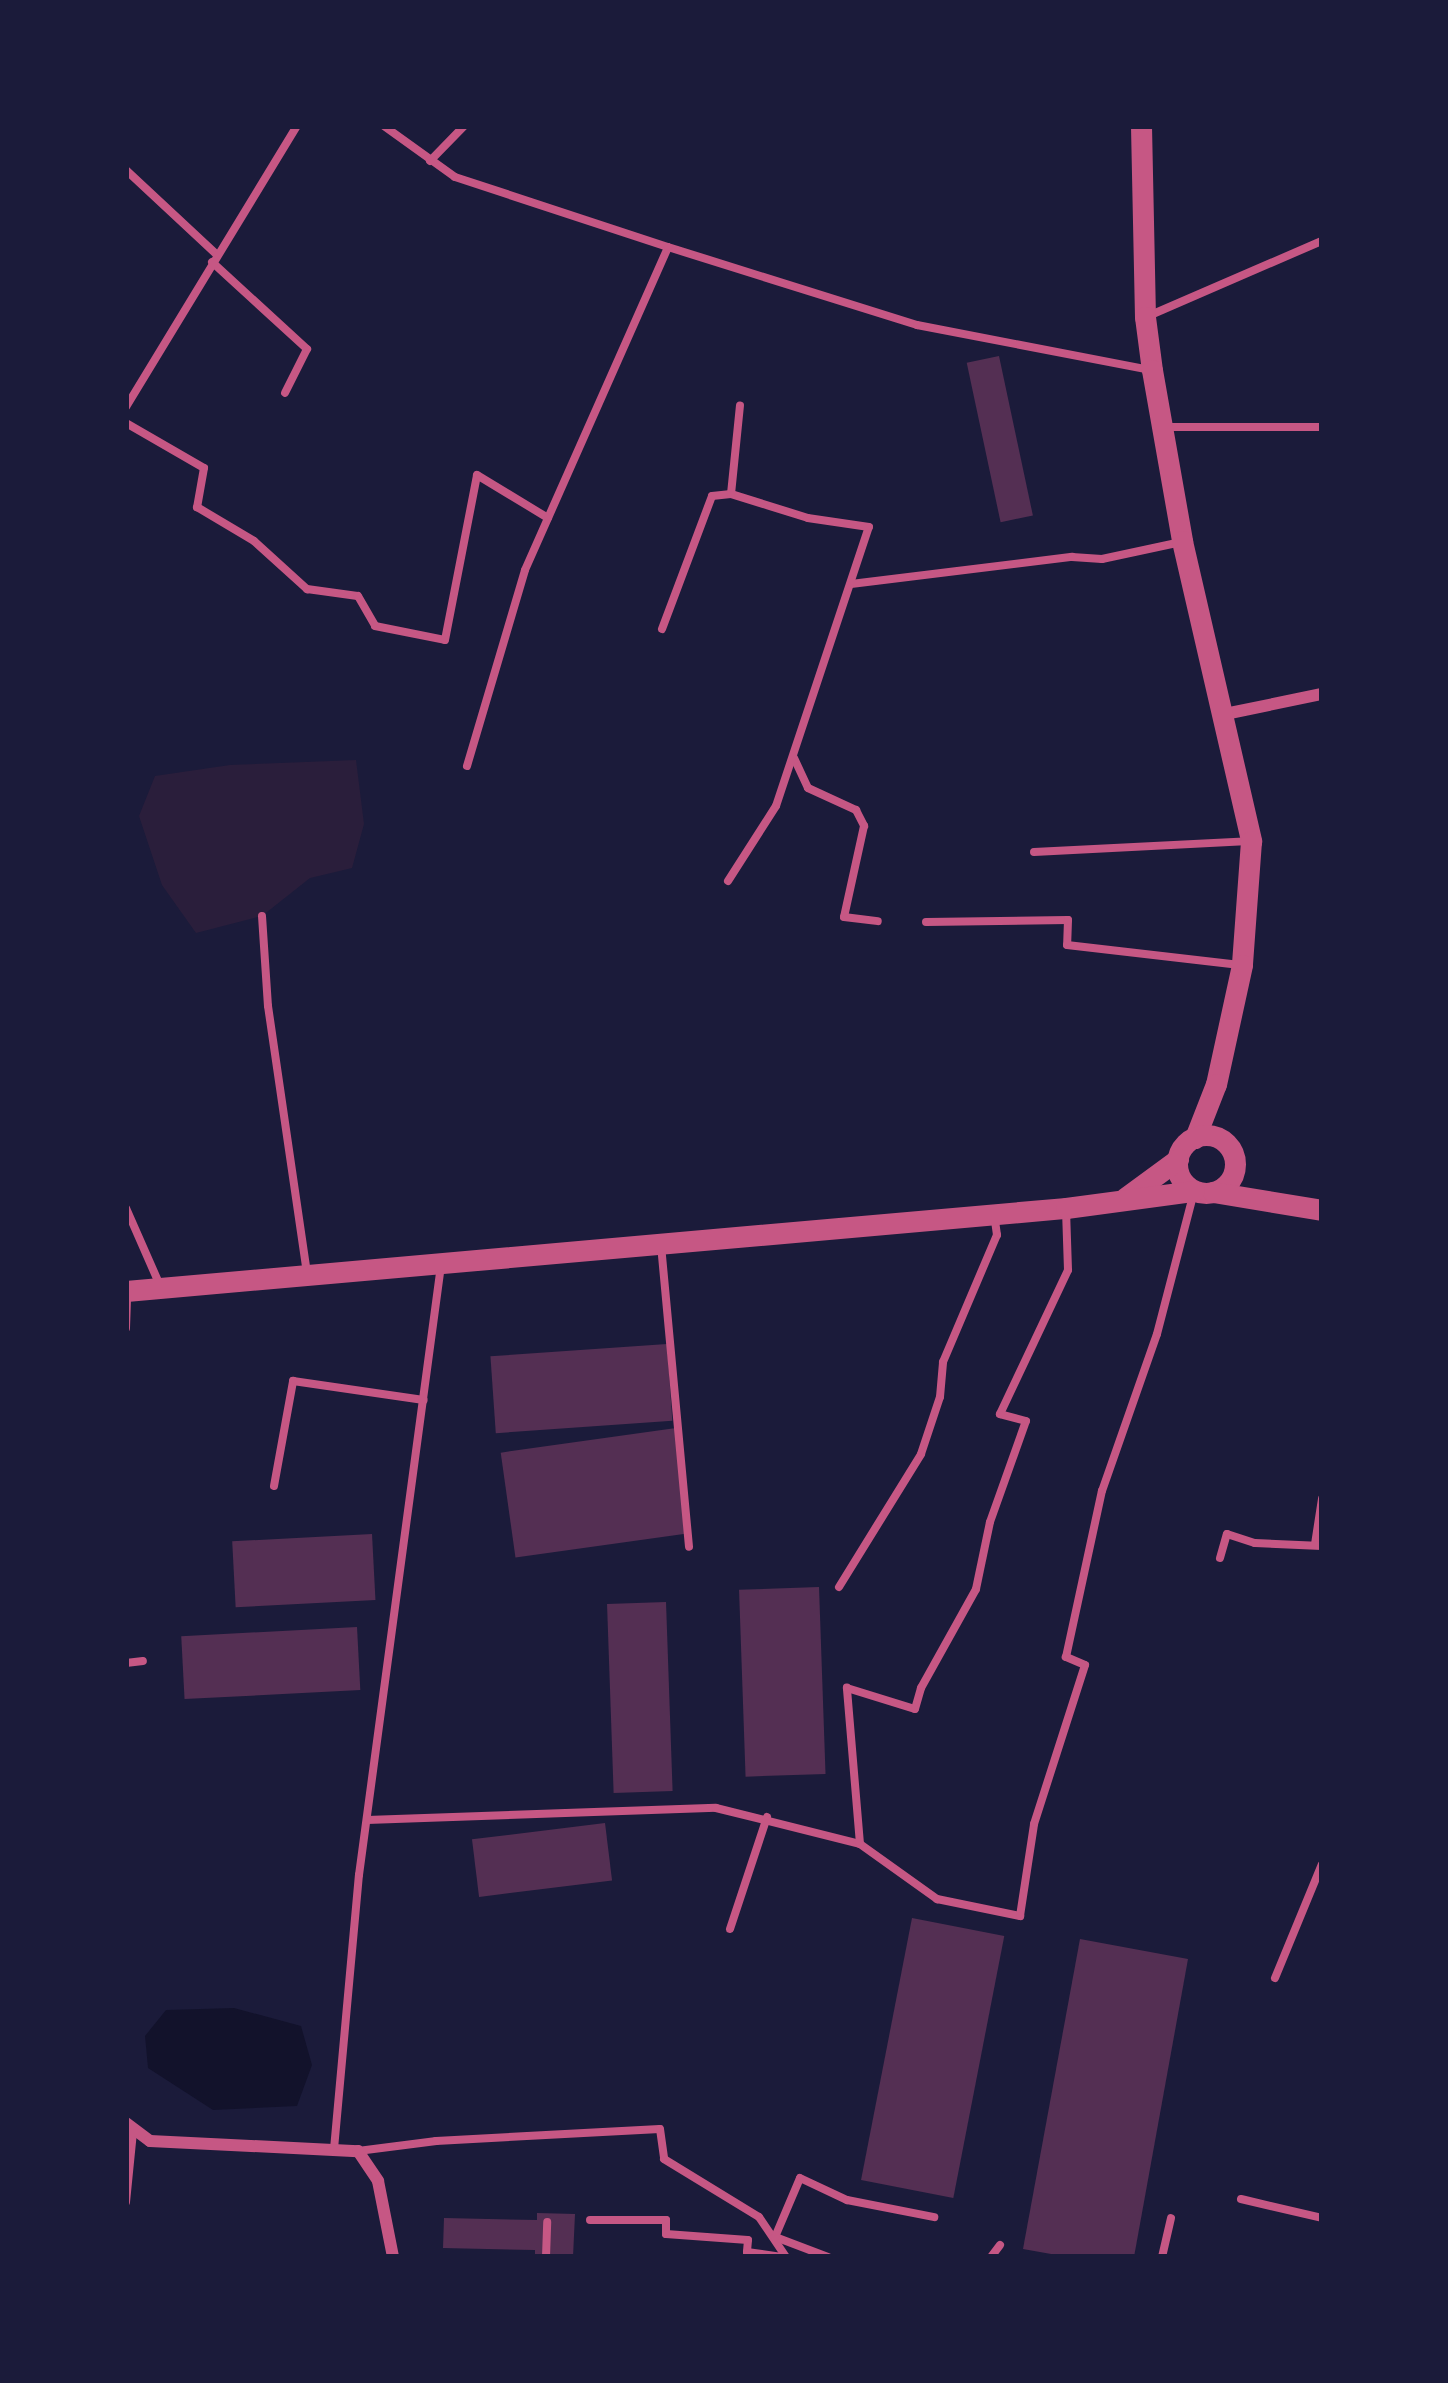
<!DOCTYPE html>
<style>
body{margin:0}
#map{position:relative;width:1448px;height:2383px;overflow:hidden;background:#1b1b3a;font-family:Lato,sans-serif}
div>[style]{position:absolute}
.green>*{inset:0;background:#2a1e3b}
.water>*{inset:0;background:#12122b}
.building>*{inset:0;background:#542f53;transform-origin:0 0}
.service>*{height:8px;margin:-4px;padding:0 4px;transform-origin:4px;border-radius:4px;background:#c65784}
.minor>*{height:12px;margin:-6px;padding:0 6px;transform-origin:6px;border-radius:6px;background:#c65784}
.tertiary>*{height:21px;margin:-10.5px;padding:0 10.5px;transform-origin:10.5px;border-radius:10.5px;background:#c65784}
.tertiary>.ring{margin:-10.5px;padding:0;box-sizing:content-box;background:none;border:21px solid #c65784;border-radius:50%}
span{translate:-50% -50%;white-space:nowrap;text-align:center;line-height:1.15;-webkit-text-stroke:9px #1b1b3a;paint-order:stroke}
.frame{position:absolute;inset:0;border:129px solid #1b1b3a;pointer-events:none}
</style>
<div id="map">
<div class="green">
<div style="clip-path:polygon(356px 760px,364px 824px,352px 868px,310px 878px,262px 916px,196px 933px,162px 885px,139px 816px,155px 776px,230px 765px)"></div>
</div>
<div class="water">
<div style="clip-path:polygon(234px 2008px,301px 2026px,312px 2065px,297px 2106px,213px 2110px,148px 2068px,145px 2036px,166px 2010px)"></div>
</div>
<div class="building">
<div style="left:999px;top:356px;width:163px;height:33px;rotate:78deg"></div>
<div style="left:667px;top:1344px;width:77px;height:177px;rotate:86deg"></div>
<div style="left:676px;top:1428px;width:106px;height:177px;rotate:82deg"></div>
<div style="left:372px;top:1534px;width:66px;height:140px;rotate:87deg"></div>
<div style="left:819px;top:1587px;width:187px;height:80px;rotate:88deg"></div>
<div style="left:666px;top:1602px;width:189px;height:59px;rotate:88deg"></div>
<div style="left:357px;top:1627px;width:63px;height:176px;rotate:87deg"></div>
<div style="left:605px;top:1823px;width:58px;height:134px;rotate:83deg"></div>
<div style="left:912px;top:1918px;width:94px;height:267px;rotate:11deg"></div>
<div style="clip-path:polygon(1080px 1939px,1188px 1959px,1134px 2257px,1068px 2257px,1023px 2249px)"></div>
<div style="clip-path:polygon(537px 2213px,575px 2214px,573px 2257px,535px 2257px,535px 2250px,443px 2248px,444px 2218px,537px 2220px)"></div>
</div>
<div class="service">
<div style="left:384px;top:126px;width:87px;rotate:35.7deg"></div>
<div style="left:455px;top:177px;width:224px;rotate:18.2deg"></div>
<div style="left:668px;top:247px;width:261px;rotate:17.4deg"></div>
<div style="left:917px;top:325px;width:237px;rotate:10.9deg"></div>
<div style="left:430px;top:161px;width:49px;rotate:-45.8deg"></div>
<div style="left:126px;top:170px;width:125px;rotate:43deg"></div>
<div style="left:212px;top:262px;width:129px;rotate:42.5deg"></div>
<div style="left:307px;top:349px;width:49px;rotate:116.6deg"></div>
<div style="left:1146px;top:317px;width:192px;rotate:-23.4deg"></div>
<div style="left:126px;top:407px;width:329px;rotate:-58.7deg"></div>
<div style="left:126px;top:423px;width:90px;rotate:30deg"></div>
<div style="left:204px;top:468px;width:40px;rotate:100deg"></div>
<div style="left:197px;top:507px;width:66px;rotate:30.8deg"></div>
<div style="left:254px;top:541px;width:72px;rotate:42.2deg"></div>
<div style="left:307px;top:589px;width:51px;rotate:7.8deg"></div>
<div style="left:358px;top:596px;width:34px;rotate:60deg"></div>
<div style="left:375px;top:626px;width:71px;rotate:11.3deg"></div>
<div style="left:445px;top:640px;width:168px;rotate:-79deg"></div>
<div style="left:477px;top:475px;width:83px;rotate:31.2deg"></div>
<div style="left:1163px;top:427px;width:159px"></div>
<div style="left:851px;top:584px;width:223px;rotate:-7deg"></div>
<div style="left:1072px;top:557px;width:30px;rotate:4deg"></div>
<div style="left:1102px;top:559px;width:81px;rotate:-12.1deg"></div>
<div style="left:662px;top:629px;width:142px;rotate:-69.4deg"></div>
<div style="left:712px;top:496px;width:19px;rotate:-6deg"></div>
<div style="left:794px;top:758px;width:33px;rotate:65deg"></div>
<div style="left:808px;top:788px;width:53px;rotate:24.6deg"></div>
<div style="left:856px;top:810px;width:18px;rotate:63deg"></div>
<div style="left:864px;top:826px;width:93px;rotate:102.4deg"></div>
<div style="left:844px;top:917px;width:34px;rotate:7deg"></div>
<div style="left:467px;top:766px;width:204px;rotate:-73.5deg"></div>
<div style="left:525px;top:570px;width:353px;rotate:-66.1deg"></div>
<div style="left:1034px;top:852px;width:215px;rotate:-2.9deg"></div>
<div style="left:728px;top:881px;width:89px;rotate:-57.4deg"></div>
<div style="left:776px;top:806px;width:294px;rotate:-71.6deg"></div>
<div style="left:869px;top:527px;width:62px;rotate:-171.6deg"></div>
<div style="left:808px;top:518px;width:81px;rotate:-162.7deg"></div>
<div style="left:731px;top:494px;width:89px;rotate:-84.2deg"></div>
<div style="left:262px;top:916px;width:90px;rotate:86.2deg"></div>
<div style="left:268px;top:1006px;width:271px;rotate:81.7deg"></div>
<div style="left:926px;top:922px;width:142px;rotate:-0.8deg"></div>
<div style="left:1068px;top:920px;width:25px;rotate:92deg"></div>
<div style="left:1067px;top:945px;width:174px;rotate:6.6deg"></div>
<div style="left:126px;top:1208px;width:82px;rotate:66.3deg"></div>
<div style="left:661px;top:1245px;width:303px;rotate:84.7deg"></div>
<div style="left:126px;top:1328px;width:36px;rotate:-88deg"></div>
<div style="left:274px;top:1486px;width:107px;rotate:-79.7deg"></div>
<div style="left:293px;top:1381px;width:132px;rotate:8.3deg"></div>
<div style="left:1315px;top:1544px;width:46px;rotate:-81.2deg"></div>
<div style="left:1220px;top:1558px;width:25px;rotate:-74deg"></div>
<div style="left:1227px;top:1534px;width:29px;rotate:18deg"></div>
<div style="left:1255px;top:1543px;width:67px;rotate:2.6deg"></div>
<div style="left:839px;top:1587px;width:156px;rotate:-58.3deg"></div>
<div style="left:921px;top:1454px;width:60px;rotate:-71.6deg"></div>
<div style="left:940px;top:1397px;width:35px;rotate:-85deg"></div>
<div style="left:943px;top:1362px;width:138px;rotate:-67deg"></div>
<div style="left:997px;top:1235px;width:15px;rotate:-98deg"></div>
<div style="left:126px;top:1663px;width:17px;rotate:-7deg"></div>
<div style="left:367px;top:1820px;width:349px;rotate:-2deg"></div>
<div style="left:716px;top:1808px;width:148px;rotate:14deg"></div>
<div style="left:860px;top:1844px;width:95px;rotate:35.5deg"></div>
<div style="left:937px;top:1899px;width:85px;rotate:11.6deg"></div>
<div style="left:1020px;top:1916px;width:93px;rotate:-81.3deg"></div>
<div style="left:1034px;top:1824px;width:167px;rotate:-72.2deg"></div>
<div style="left:1085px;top:1665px;width:21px;rotate:-157deg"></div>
<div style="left:1066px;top:1657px;width:170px;rotate:-77.8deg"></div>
<div style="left:1102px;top:1491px;width:166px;rotate:-70.7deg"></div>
<div style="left:1157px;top:1334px;width:147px;rotate:-75.4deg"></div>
<div style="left:860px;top:1844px;width:157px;rotate:-94.8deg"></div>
<div style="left:847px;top:1688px;width:71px;rotate:17.2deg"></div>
<div style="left:915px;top:1709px;width:22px;rotate:-74deg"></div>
<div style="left:921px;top:1688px;width:113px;rotate:-60.9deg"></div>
<div style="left:976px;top:1589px;width:68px;rotate:-78.2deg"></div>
<div style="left:990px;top:1522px;width:107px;rotate:-70.4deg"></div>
<div style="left:1026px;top:1421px;width:27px;rotate:-165deg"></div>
<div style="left:1000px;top:1414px;width:159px;rotate:-64.7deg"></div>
<div style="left:1068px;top:1270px;width:60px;rotate:-91.9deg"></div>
<div style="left:730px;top:1929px;width:118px;rotate:-71.7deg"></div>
<div style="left:1275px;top:1978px;width:123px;rotate:-67.6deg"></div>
<div style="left:334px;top:2149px;width:275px;rotate:-84.8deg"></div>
<div style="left:359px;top:1875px;width:615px;rotate:-82.34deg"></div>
<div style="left:358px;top:2151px;width:79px;rotate:-7.3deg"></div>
<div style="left:436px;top:2141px;width:224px;rotate:-3.1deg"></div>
<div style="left:660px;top:2129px;width:30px;rotate:82deg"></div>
<div style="left:664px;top:2159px;width:111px;rotate:31.4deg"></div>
<div style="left:759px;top:2217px;width:48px;rotate:56deg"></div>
<div style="left:1241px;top:2199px;width:83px;rotate:13.2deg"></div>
<div style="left:126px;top:2202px;width:70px;rotate:-84.3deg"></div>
<div style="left:590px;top:2220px;width:76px"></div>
<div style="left:666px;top:2220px;width:14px;rotate:90deg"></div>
<div style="left:666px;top:2234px;width:82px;rotate:4.2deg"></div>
<div style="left:748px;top:2240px;width:12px;rotate:95deg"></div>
<div style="left:747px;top:2252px;width:35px;rotate:8deg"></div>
<div style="left:546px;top:2257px;width:35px;rotate:-88deg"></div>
<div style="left:828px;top:2257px;width:57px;rotate:-159.3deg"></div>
<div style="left:775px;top:2237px;width:64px;rotate:-67deg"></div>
<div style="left:800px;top:2178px;width:52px;rotate:25.1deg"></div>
<div style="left:847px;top:2200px;width:89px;rotate:11.1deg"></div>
<div style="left:991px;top:2257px;width:15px;rotate:-53deg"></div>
<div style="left:1162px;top:2257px;width:40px;rotate:-77deg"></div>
</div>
<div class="minor">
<div style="left:1225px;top:714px;width:99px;rotate:-11.7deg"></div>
<div style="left:126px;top:2123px;width:30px;rotate:37deg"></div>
<div style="left:150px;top:2141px;width:208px;rotate:2.8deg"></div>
<div style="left:358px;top:2151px;width:36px;rotate:56deg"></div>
<div style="left:378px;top:2181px;width:77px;rotate:78.8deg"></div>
</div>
<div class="tertiary">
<div style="left:1141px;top:126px;width:191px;rotate:88.8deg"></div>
<div style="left:1145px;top:317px;width:53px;rotate:82.5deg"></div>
<div style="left:1152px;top:370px;width:174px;rotate:80deg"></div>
<div style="left:1182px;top:541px;width:308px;rotate:77deg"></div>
<div style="left:1251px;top:841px;width:124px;rotate:94.2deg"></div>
<div style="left:1242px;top:965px;width:122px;rotate:102.3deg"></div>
<div style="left:1216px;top:1084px;width:58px;rotate:111.3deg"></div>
<div class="ring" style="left:1177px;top:1135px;width:37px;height:37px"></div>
<div style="left:1213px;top:1192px;width:110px;rotate:9.4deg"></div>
<div style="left:1125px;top:1198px;width:66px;rotate:-36.3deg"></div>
<div style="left:126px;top:1291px;width:944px;rotate:-5.05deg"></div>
<div style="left:1066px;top:1208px;width:129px;rotate:-7.6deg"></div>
</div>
<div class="frame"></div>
</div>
